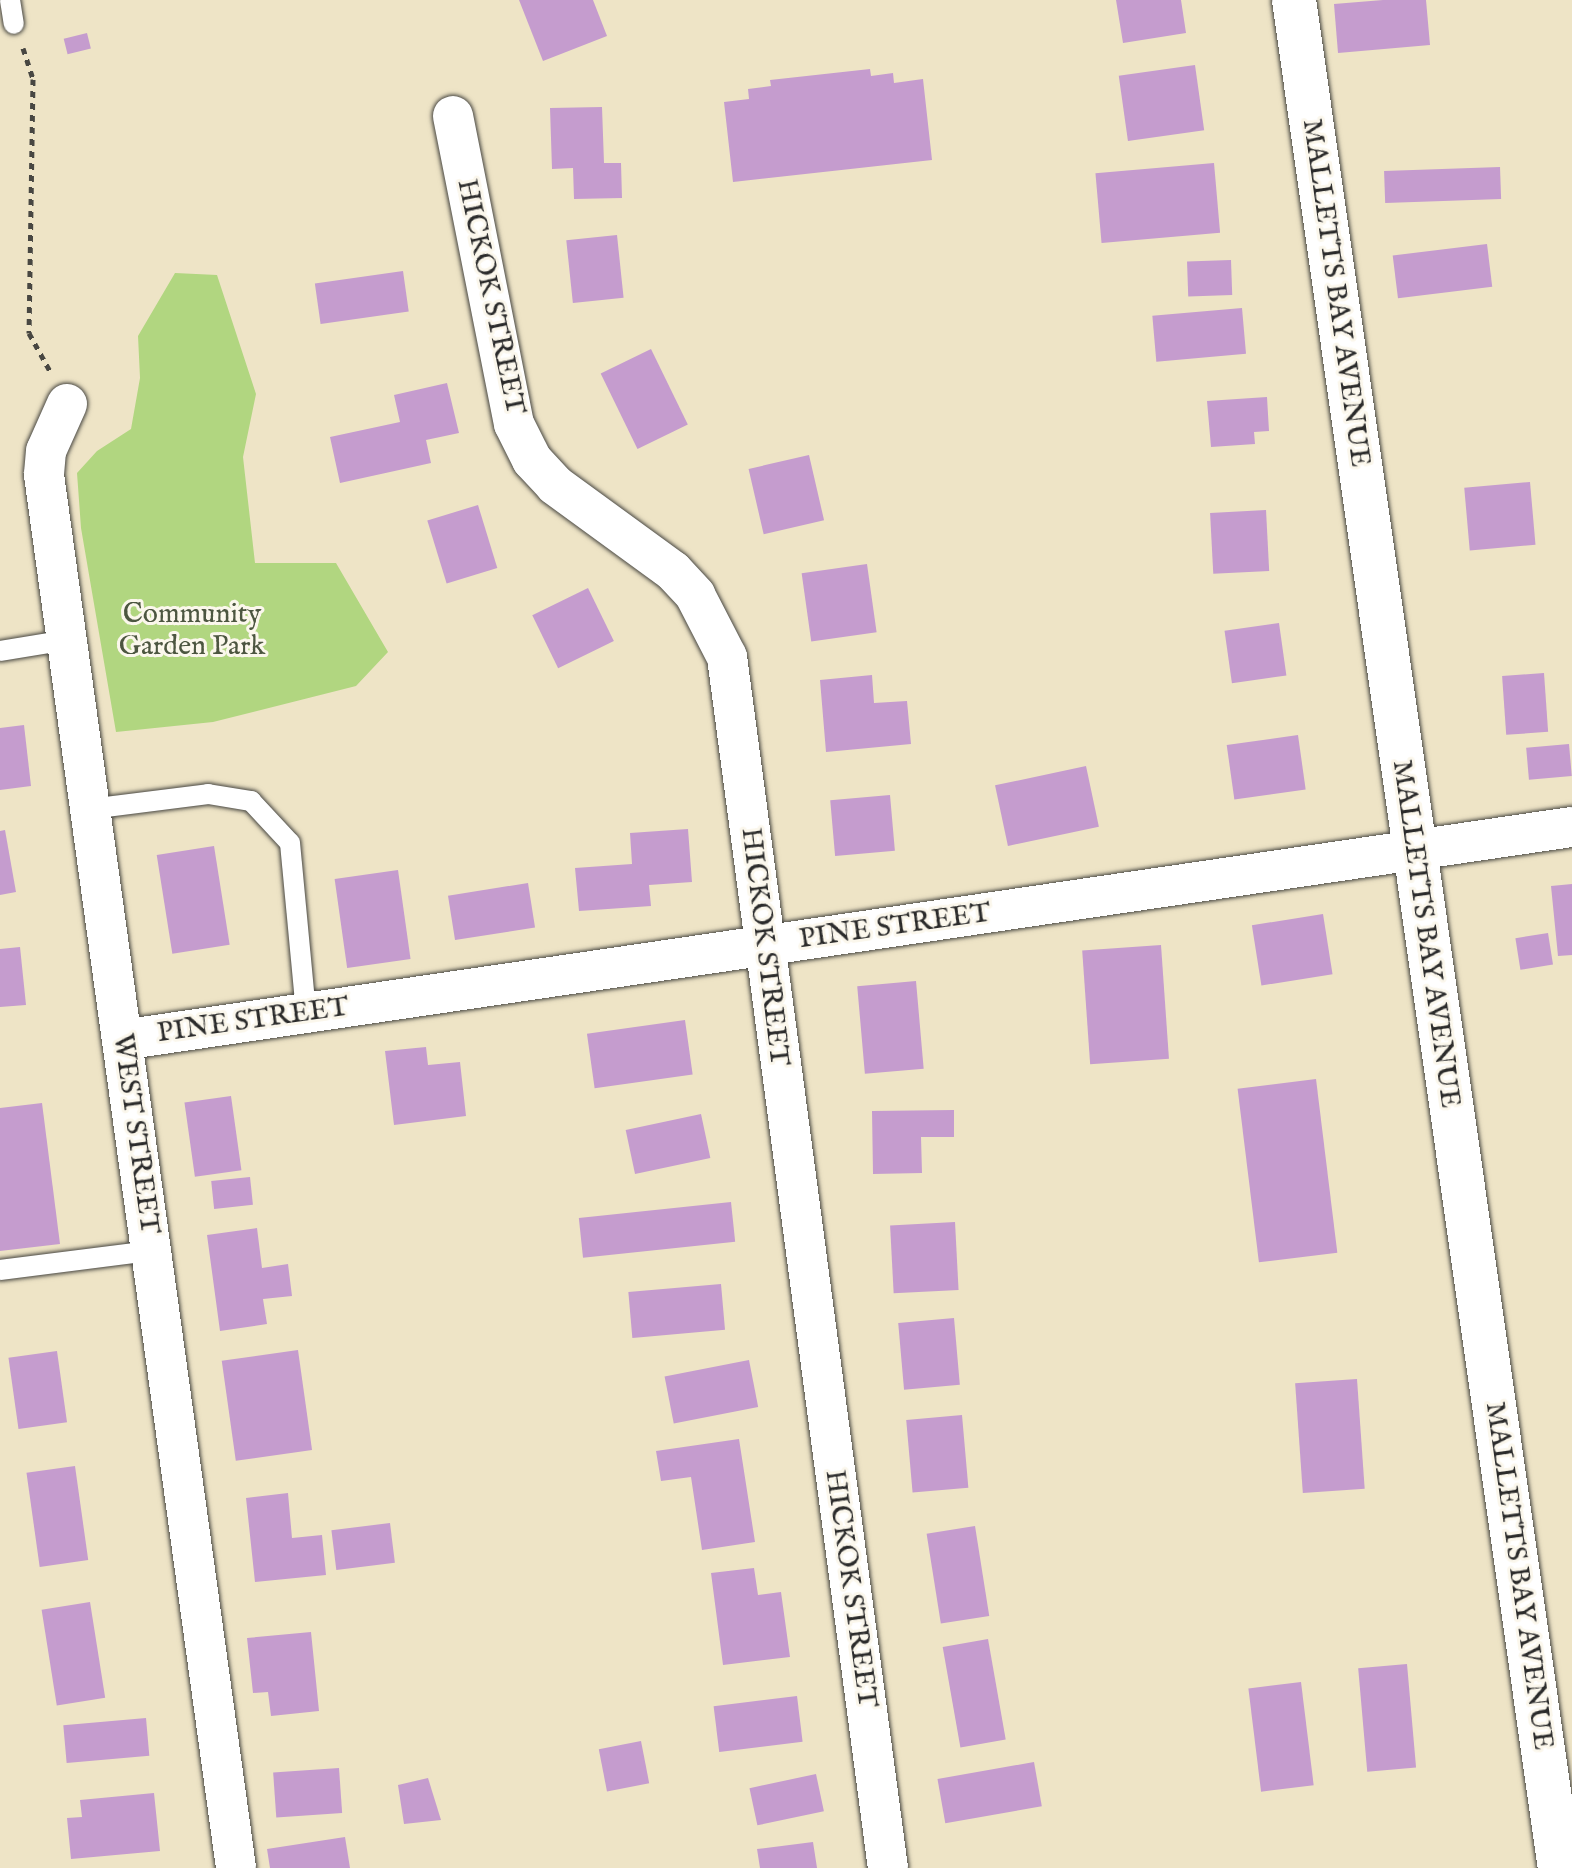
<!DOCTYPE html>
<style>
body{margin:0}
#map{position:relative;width:1572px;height:1868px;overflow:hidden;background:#eee4c6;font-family:"IM FELL English",serif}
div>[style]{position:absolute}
.green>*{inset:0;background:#b1d680}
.building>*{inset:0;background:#c59cce;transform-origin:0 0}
.path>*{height:5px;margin-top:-2.5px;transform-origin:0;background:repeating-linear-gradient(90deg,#484742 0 6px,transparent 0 12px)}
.roads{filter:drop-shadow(0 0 2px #484742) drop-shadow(0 0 2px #484742)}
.service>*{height:20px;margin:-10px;padding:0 10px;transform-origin:10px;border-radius:10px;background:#fff}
.minor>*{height:40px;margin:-20px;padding:0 20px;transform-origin:20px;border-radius:20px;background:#fff}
.tertiary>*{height:44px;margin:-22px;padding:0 22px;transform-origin:22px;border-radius:22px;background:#fff}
span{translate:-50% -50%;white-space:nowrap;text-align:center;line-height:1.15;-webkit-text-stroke:6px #fbf7ec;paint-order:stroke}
.street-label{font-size:28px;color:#2b2b2b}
.park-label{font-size:28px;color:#4c5640}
</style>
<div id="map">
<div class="green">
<div style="clip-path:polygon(175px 273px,217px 275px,256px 394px,243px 457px,255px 563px,336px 563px,388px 652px,356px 686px,213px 722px,116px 732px,81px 528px,77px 473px,97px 451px,131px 429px,140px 378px,138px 336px)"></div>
</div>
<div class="building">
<div style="clip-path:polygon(519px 0,593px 0,607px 36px,543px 61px)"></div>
<div style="clip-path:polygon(1116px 0,1181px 0,1186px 33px,1123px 43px)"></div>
<div style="clip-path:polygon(1383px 0,1426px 0,1430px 45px,1338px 53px,1334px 4px)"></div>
<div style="left:87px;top:33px;width:16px;height:24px;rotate:76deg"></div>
<div style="left:1195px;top:65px;width:66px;height:77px;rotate:82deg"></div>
<div style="clip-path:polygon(870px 69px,871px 76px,893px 73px,894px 83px,923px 79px,932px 160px,733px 182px,724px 102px,749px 99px,748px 89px,771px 86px,770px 80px)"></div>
<div style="clip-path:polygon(602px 107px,604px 163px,621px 163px,622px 198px,574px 199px,573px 168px,552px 169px,550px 108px)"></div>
<div style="left:1214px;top:163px;width:70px;height:119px;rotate:85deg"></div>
<div style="left:1500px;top:167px;width:32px;height:116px;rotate:88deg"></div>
<div style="left:617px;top:235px;width:63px;height:51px;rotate:84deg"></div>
<div style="left:1487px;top:244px;width:43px;height:95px;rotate:83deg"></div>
<div style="left:1231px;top:260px;width:35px;height:44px;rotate:88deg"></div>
<div style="left:403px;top:271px;width:41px;height:89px;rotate:82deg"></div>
<div style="left:1242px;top:308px;width:46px;height:90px;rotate:85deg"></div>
<div style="left:651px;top:349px;width:84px;height:56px;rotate:64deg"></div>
<div style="clip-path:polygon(447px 383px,459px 433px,426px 440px,431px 463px,340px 483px,330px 437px,400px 422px,394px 395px)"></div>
<div style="clip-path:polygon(1267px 397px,1269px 431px,1254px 432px,1255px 444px,1211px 447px,1207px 401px)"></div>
<div style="left:809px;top:455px;width:67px;height:62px;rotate:77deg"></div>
<div style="left:1530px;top:482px;width:63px;height:66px;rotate:85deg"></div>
<div style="left:478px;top:505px;width:66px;height:53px;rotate:73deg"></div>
<div style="left:1266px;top:510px;width:61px;height:56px;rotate:87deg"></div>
<div style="left:867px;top:564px;width:69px;height:66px;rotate:82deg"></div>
<div style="left:588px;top:588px;width:59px;height:62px;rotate:64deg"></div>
<div style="left:1279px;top:623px;width:53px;height:55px;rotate:82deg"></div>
<div style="left:1544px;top:673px;width:59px;height:42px;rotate:86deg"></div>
<div style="clip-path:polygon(872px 675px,874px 703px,907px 701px,911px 744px,826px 752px,820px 680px)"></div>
<div style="clip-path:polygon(24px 725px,31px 786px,0 790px,0 728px)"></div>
<div style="left:1298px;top:735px;width:55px;height:72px;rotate:82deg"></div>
<div style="left:1569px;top:744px;width:32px;height:43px;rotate:85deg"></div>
<div style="left:1086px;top:766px;width:62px;height:93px;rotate:78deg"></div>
<div style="left:890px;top:795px;width:56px;height:60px;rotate:85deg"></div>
<div style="clip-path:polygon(688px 829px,692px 882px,649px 885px,651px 906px,579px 911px,575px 868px,632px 864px,630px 833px)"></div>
<div style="clip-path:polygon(5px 830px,16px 892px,0 895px,0 831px)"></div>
<div style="left:214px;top:846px;width:100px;height:58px;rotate:81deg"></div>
<div style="left:398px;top:870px;width:90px;height:64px;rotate:82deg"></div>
<div style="left:528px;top:883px;width:45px;height:81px;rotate:81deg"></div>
<div style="clip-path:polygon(1572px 884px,1572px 955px,1558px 956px,1551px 886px)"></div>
<div style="left:1323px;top:914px;width:61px;height:72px;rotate:81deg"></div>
<div style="left:1548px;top:933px;width:32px;height:33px;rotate:81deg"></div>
<div style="left:1161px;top:945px;width:114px;height:79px;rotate:86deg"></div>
<div style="clip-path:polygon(20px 947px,26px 1005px,0 1007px,0 949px)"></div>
<div style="left:916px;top:981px;width:88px;height:59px;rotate:85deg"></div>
<div style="left:685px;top:1020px;width:55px;height:99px;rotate:82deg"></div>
<div style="clip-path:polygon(426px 1047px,428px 1065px,460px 1062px,466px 1116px,394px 1125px,385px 1051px)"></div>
<div style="left:1316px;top:1079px;width:175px;height:79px;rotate:83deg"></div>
<div style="left:231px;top:1096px;width:75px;height:47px;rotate:82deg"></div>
<div style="clip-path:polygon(42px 1103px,60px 1244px,0 1251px,0 1108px)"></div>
<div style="clip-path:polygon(954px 1110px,954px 1137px,921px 1137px,922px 1173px,873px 1174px,872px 1111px)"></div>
<div style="left:701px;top:1114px;width:45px;height:77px;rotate:78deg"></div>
<div style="left:250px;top:1177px;width:28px;height:39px;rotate:84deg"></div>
<div style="left:731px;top:1202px;width:40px;height:153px;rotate:84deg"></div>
<div style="left:955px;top:1222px;width:68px;height:65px;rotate:87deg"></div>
<div style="clip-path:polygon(257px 1228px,262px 1268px,288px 1264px,292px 1296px,263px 1299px,267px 1324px,220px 1331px,207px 1235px)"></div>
<div style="left:721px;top:1284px;width:46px;height:93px;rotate:85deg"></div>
<div style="left:954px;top:1318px;width:67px;height:56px;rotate:85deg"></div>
<div style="left:298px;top:1350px;width:101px;height:77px;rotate:82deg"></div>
<div style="left:57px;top:1351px;width:72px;height:49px;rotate:82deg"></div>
<div style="left:749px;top:1360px;width:48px;height:86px;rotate:79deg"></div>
<div style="left:1357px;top:1379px;width:110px;height:62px;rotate:86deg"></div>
<div style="left:962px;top:1415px;width:73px;height:56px;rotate:85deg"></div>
<div style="clip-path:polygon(739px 1439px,755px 1542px,702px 1550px,691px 1477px,661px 1481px,656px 1451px)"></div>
<div style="left:75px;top:1466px;width:95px;height:49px;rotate:82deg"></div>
<div style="clip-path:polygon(288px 1493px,292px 1538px,322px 1535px,326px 1575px,255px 1582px,246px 1498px)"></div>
<div style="left:390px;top:1523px;width:40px;height:59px;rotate:83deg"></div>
<div style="left:975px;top:1526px;width:91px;height:49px;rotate:81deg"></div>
<div style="clip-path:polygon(754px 1568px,758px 1595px,781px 1592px,790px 1657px,723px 1665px,711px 1573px)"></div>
<div style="left:90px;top:1602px;width:97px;height:49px;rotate:81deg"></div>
<div style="clip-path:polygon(311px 1632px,319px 1711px,271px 1716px,268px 1692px,253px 1693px,247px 1638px)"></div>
<div style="left:988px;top:1639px;width:102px;height:46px;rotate:80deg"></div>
<div style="left:1407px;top:1664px;width:104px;height:49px;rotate:85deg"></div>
<div style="left:1301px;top:1682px;width:104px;height:53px;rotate:83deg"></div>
<div style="left:797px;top:1696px;width:46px;height:84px;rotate:83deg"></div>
<div style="left:146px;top:1718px;width:38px;height:83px;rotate:85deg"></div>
<div style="left:641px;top:1741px;width:43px;height:43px;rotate:79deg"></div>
<div style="left:1034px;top:1762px;width:45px;height:98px;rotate:80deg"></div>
<div style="left:339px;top:1768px;width:45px;height:66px;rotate:86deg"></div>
<div style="left:816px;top:1774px;width:38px;height:68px;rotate:78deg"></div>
<div style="clip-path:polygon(428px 1778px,441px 1820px,404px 1824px,398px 1785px)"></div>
<div style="clip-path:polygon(154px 1793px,160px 1851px,71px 1859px,67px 1818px,82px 1817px,80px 1800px)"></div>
<div style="clip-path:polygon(345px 1837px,350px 1868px,270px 1868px,267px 1849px)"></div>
<div style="clip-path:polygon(813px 1842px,817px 1868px,760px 1868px,757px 1849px)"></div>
</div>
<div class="path">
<div style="left:23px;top:48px;width:33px;rotate:72deg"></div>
<div style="left:33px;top:79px;width:254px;rotate:90.9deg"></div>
<div style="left:29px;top:333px;width:43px;rotate:61.1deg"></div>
</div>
<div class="roads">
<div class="service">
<div style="left:10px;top:0;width:24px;rotate:81deg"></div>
<div style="left:0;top:651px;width:68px;rotate:-9.3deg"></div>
<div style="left:90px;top:809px;width:119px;rotate:-7.2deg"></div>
<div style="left:208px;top:794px;width:44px;rotate:9.2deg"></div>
<div style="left:251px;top:801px;width:57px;rotate:47.1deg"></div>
<div style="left:290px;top:843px;width:171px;rotate:84.6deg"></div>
<div style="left:0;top:1270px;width:152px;rotate:-7.2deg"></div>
</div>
<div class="minor">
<div style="left:453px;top:116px;width:314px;rotate:78.8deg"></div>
<div style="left:514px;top:424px;width:40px;rotate:63.4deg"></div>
<div style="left:532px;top:460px;width:34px;rotate:47deg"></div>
<div style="left:555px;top:485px;width:146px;rotate:36.1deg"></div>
<div style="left:673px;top:571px;width:33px;rotate:47deg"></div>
<div style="left:695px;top:595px;width:70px;rotate:62.7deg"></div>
<div style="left:727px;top:657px;width:1222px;rotate:82.43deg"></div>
<div style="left:67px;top:404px;width:51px;rotate:114.1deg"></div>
<div style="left:46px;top:451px;width:24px;rotate:95deg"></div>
<div style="left:44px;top:475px;width:1406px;rotate:82.15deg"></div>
<div style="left:122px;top:1040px;width:1466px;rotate:-8.36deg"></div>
</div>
<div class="tertiary">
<div style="left:1294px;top:0;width:1887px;rotate:81.9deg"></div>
</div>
</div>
<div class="street-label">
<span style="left:1335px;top:293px;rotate:82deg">MALLETTS BAY AVENUE</span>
<span style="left:490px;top:297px;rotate:78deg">HICKOK STREET</span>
<span style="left:895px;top:927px;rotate:-8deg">PINE STREET</span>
<span style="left:1425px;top:934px;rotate:82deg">MALLETTS BAY AVENUE</span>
<span style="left:764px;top:947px;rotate:83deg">HICKOK STREET</span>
<span style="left:253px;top:1021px;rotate:-8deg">PINE STREET</span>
<span style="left:135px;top:1134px;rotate:82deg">WEST STREET</span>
<span style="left:1518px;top:1576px;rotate:82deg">MALLETTS BAY AVENUE</span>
<span style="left:850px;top:1589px;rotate:82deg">HICKOK STREET</span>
</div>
<div class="park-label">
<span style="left:192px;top:631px">Community<br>Garden Park</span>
</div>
</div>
